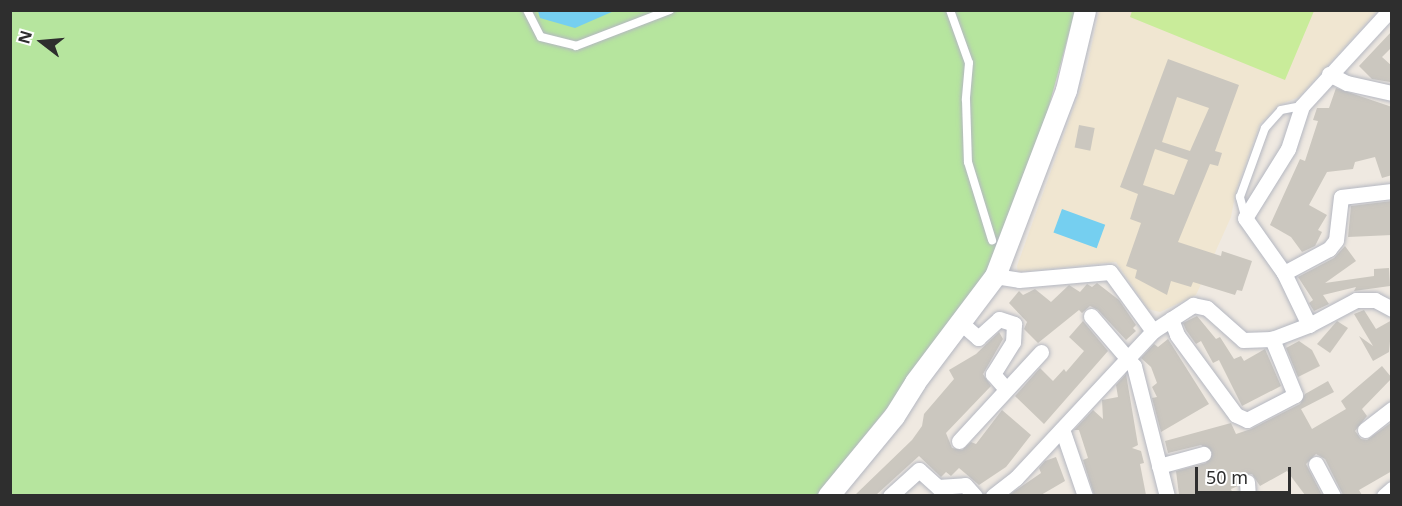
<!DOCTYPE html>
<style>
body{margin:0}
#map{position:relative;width:1402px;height:506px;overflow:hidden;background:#efe9e1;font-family:"Noto Sans",sans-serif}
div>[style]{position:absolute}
.education>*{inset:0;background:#f0e6d1}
.green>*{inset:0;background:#b6e59e}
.pitch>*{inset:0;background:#c9ec9a}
.water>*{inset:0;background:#75cff0;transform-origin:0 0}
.building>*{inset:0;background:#cbc7bf;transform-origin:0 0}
.roads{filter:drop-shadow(0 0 2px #b4b7c1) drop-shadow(0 0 2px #b4b7c1)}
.lane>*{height:8px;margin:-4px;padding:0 4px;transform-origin:4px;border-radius:4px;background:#fff}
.street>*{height:15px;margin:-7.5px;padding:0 7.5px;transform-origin:7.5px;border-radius:7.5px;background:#fff}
.secondary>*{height:21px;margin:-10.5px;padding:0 10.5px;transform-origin:10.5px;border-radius:10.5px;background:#fff}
span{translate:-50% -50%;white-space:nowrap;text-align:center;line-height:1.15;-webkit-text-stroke:5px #fff;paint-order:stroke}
.frame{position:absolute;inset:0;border:12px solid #2e2e2e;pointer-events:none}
.north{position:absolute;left:12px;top:12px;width:60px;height:60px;-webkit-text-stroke:4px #fff;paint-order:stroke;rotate:286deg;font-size:16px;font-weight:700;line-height:24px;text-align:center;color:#2e2e2e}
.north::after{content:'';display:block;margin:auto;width:21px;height:27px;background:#2e2e2e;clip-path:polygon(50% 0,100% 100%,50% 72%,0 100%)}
.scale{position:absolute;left:1195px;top:467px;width:96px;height:27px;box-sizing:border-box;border:3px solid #2e2e2e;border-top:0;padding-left:8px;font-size:18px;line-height:21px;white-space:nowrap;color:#2e2e2e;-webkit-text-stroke:4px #fff;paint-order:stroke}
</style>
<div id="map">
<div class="education">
<div style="clip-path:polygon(1099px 11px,1377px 11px,1299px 97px,1279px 105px,1260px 124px,1236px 191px,1231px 217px,1196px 295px,1160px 312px,1148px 309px,1116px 262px,1018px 272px,1017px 266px,1085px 76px)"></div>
</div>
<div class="green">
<div style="clip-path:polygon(10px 11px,1075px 11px,1047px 113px,988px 272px,897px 396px,816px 496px,11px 495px)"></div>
</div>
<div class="pitch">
<div style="clip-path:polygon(1132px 11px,1132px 10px,1314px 11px,1285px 80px,1130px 17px)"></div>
</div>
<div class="water">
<div style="clip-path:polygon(538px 11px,538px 10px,614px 11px,575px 28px,540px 18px)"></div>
<div style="left:1062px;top:209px;width:46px;height:25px;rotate:20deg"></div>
</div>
<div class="building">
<div style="clip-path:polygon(1392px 31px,1392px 47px,1382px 57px,1392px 66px,1390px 82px,1372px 79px,1359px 66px)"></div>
<div style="clip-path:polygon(evenodd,1168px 59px,1239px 85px,1215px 151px,1222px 153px,1218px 166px,1210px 164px,1178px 242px,1221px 256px,1222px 251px,1252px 261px,1242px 291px,1237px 290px,1235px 295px,1193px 282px,1191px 287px,1171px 281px,1167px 295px,1135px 278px,1137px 270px,1126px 266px,1141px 223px,1130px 219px,1138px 194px,1120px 187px,1168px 59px,1177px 97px,1209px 108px,1190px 151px,1162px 142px,1177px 97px,1168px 59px,1155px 149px,1188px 160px,1174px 195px,1143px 185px,1155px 149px)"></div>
<div style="clip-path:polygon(1336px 88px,1392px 107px,1392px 175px,1382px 178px,1375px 157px,1355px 162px,1353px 169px,1327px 172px,1309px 205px,1327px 215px,1318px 230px,1322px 232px,1315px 246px,1302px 252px,1291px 237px,1270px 225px,1300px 159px,1305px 161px,1318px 121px,1313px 120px,1317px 108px,1329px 108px)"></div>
<div style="left:1079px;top:125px;width:16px;height:23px;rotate:11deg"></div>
<div style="clip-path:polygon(1392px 201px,1392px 235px,1348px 237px,1351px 206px)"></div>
<div style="clip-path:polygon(1345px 246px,1356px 261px,1325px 283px,1374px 276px,1374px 269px,1389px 268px,1390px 286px,1354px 291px,1356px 287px,1323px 295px,1329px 304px,1314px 311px,1309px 303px,1313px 300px,1298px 277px,1334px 258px)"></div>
<div style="clip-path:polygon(1097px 283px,1119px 300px,1136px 325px,1133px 328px,1136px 331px,1126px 340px,1098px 310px,1090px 306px,1082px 313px,1079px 310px,1038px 343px,1024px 329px,1027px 322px,1009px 303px,1019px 291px,1023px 295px,1035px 289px,1051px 302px,1069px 285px,1080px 292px,1087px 284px,1092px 287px)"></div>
<div style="clip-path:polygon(1364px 310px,1376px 329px,1392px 320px,1389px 352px,1373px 361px,1359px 336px,1373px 346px,1354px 314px)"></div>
<div style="clip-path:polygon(1197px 316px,1216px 339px,1220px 337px,1234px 359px,1241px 356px,1244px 361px,1265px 349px,1281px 386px,1242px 406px,1219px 360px,1213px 363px,1201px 341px,1196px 344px,1186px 330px,1183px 323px)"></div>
<div style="clip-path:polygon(1083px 321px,1108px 351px,1044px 424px,1015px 396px,1040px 368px,1053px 381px,1064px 369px,1066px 372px,1084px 351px,1069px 337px)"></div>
<div style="clip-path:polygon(1337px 321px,1348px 328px,1330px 353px,1317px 344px)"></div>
<div style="clip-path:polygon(999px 332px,1003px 339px,983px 374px,991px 386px,946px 433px,952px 448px,962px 450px,971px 442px,976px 444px,1002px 410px,1031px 435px,1006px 467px,979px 485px,959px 468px,951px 476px,946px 472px,941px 477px,919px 456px,876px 495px,855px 495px,912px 440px,922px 426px,924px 414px,954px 379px,949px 370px,976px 354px)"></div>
<div style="clip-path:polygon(1168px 339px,1209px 404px,1161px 432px,1152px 398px,1157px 397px,1152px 387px,1157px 383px,1151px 367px,1141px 358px,1154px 344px,1158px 347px)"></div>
<div style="clip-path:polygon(1299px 341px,1312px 350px,1320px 366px,1298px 377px,1286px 348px)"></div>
<div style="clip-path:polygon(1382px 366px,1392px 378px,1362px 409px,1367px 416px,1355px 431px,1361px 439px,1367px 440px,1392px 422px,1392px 471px,1359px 490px,1362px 495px,1343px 495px,1325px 459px,1316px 454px,1306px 464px,1322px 495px,1305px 495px,1287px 471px,1260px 486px,1252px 474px,1242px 474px,1238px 486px,1231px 489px,1233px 495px,1179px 495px,1176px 471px,1206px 463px,1212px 452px,1201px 445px,1168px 453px,1165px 441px,1231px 423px,1236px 434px,1251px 429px,1300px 404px,1305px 394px,1328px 381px,1334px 392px,1301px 409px,1312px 429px,1346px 409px,1341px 401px)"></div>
<div style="clip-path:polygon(1126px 374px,1138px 445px,1132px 448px,1141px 451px,1144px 463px,1140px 464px,1146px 495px,1094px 495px,1083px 460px,1088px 458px,1079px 430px,1074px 430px,1093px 410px,1103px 419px,1102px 400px,1118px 397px,1116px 385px)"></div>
<div style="clip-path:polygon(1056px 457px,1065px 481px,1041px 495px,1009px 495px,1041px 473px,1039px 468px,1045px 461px)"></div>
</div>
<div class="roads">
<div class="lane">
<div style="left:527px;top:10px;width:30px;rotate:63deg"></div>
<div style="left:541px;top:37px;width:36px;rotate:14deg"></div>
<div style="left:576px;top:46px;width:101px;rotate:-21deg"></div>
<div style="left:950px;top:10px;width:56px;rotate:70.3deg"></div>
<div style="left:969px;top:63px;width:37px;rotate:95deg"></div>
<div style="left:966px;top:100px;width:62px;rotate:88.2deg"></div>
<div style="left:968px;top:162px;width:82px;rotate:72.9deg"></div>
<div style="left:1245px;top:216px;width:20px;rotate:-105deg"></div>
<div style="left:1240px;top:197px;width:73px;rotate:-70.1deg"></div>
<div style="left:1265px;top:128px;width:24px;rotate:-48deg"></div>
<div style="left:1281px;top:110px;width:21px;rotate:-11deg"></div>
</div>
<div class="street">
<div style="left:1329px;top:74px;width:20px;rotate:27deg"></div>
<div style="left:1347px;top:83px;width:46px;rotate:12.5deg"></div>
<div style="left:1284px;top:273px;width:51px;rotate:-28.1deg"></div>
<div style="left:1329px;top:249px;width:11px;rotate:-52deg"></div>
<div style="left:1336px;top:240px;width:43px;rotate:-83.4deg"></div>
<div style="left:1341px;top:197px;width:51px;rotate:-6.7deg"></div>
<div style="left:995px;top:276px;width:24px;rotate:9deg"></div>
<div style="left:1019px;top:280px;width:91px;rotate:-5deg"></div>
<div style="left:1110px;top:272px;width:73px;rotate:53.9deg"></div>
<div style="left:1153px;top:331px;width:48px;rotate:-33deg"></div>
<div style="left:1193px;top:305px;width:14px;rotate:12deg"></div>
<div style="left:1207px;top:308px;width:48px;rotate:41.6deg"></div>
<div style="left:1243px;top:340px;width:29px;rotate:-2deg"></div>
<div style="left:1272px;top:339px;width:40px;rotate:-21deg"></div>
<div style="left:1309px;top:325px;width:53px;rotate:-28deg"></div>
<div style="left:1356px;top:300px;width:19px"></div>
<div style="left:1375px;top:300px;width:19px;rotate:28deg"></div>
<div style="left:1091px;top:316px;width:66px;rotate:49.3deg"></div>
<div style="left:1134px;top:366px;width:134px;rotate:75.8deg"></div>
<div style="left:1171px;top:319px;width:17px;rotate:69deg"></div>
<div style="left:1177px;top:335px;width:99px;rotate:53.6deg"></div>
<div style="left:1236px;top:415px;width:12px;rotate:24deg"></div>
<div style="left:1247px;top:420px;width:54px;rotate:-27.5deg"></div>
<div style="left:1295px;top:395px;width:61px;rotate:-112.3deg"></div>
<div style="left:961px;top:323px;width:23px;rotate:41deg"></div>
<div style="left:978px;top:338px;width:28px;rotate:-42deg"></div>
<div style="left:999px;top:319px;width:16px;rotate:18deg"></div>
<div style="left:1014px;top:324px;width:18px;rotate:93deg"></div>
<div style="left:1013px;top:342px;width:38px;rotate:122deg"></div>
<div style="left:993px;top:374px;width:18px;rotate:49deg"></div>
<div style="left:1309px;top:325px;width:58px;rotate:-115.7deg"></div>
<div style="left:1284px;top:273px;width:67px;rotate:-125.3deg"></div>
<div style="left:1245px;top:218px;width:81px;rotate:-58.1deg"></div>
<div style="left:1288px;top:149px;width:45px;rotate:-72deg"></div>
<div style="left:1302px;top:106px;width:130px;rotate:-47.5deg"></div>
<div style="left:1062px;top:429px;width:71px;rotate:71.1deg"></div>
<div style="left:1365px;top:430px;width:34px;rotate:-38deg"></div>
<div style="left:959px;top:441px;width:121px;rotate:-47.3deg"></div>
<div style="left:1316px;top:464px;width:36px;rotate:62deg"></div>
<div style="left:1159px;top:466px;width:46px;rotate:-15.3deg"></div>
<div style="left:1247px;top:482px;width:14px;rotate:86deg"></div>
<div style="left:890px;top:496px;width:39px;rotate:-42deg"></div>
<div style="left:919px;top:470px;width:25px;rotate:42deg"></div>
<div style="left:938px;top:487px;width:27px;rotate:-4deg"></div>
<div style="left:965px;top:485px;width:15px;rotate:48deg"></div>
<div style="left:993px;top:496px;width:29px;rotate:-38deg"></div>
<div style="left:1016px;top:478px;width:201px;rotate:-47deg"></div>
<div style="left:1384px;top:496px;width:11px;rotate:-41deg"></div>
</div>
<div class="secondary">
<div style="left:828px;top:496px;width:104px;rotate:-50.5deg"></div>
<div style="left:894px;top:416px;width:40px;rotate:-58deg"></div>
<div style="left:915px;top:382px;width:133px;rotate:-53deg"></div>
<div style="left:995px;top:276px;width:199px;rotate:-69.1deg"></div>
<div style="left:1066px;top:90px;width:82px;rotate:-76.6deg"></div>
</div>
</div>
<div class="frame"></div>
<div class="north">N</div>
<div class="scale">50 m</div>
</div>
